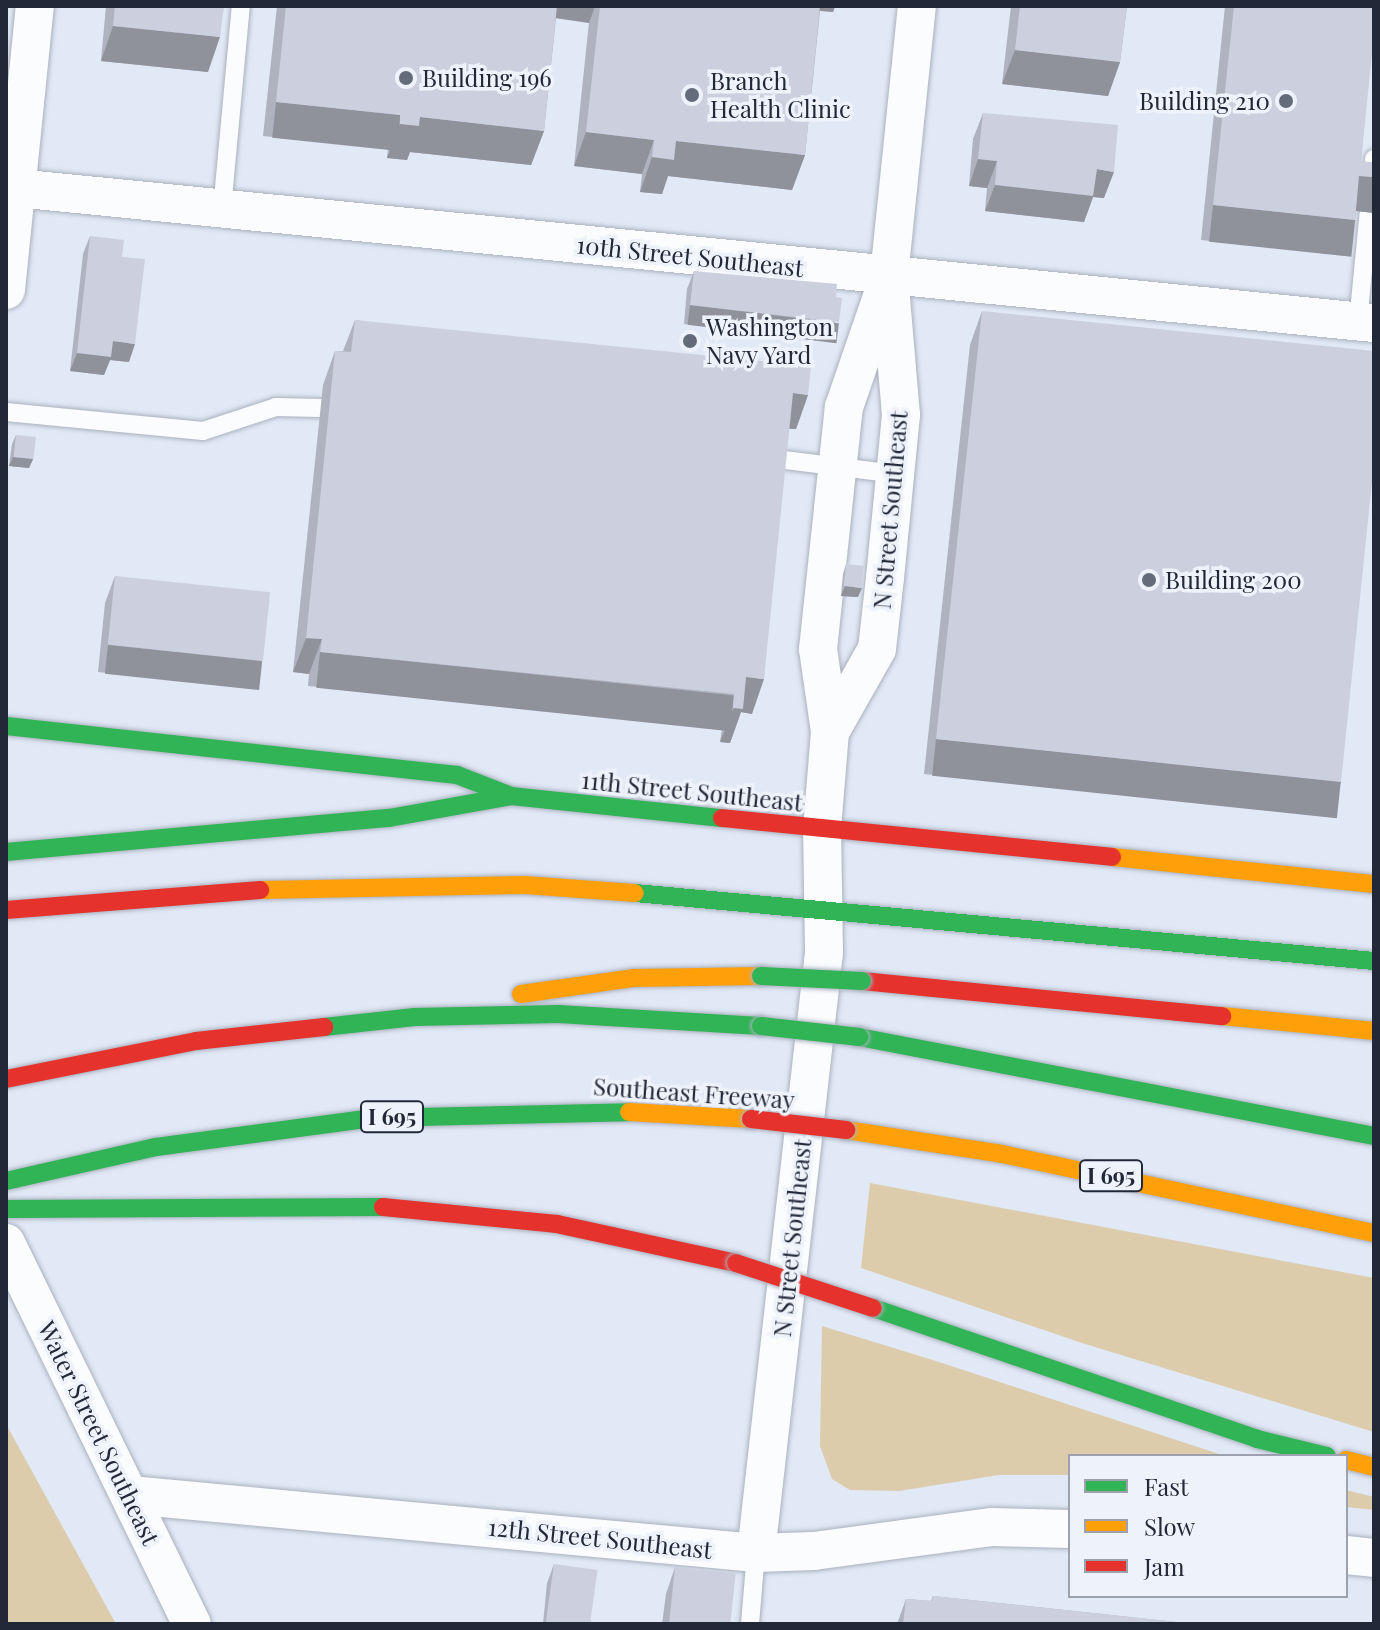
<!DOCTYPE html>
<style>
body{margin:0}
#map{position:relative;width:1380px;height:1630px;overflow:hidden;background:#e1e8f6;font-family:"Playfair Display",serif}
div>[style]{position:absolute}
.green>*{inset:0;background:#dcccac}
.roads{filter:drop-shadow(0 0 2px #aab1be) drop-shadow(0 0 2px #aab1be)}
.lane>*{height:18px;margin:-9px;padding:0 9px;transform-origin:9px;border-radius:9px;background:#fafcfe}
.street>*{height:38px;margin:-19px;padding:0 19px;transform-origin:19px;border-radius:19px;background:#fafcfe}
.fast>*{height:18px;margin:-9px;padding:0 9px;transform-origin:9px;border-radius:9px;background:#30b455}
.slow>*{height:18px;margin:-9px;padding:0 9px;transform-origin:9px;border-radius:9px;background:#ff9f0a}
.jam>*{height:18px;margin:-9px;padding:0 9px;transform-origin:9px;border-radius:9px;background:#e5322d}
.bridges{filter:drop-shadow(0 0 2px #aab1be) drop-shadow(0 0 2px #aab1be)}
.fast-bridge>*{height:18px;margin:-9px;padding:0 9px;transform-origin:9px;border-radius:9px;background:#30b455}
.jam-bridge>*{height:18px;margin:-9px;padding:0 9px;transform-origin:9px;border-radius:9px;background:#e5322d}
.wall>*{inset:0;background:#afb2bf}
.shaded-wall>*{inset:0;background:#8f919b;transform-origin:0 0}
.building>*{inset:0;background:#cccfde;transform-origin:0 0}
.dots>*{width:22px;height:22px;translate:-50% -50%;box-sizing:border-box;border:4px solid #eef2fb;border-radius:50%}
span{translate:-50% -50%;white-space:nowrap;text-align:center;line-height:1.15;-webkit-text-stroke:7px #eef2fb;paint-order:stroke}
.shield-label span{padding:2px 6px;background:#eef2fb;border:2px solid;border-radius:6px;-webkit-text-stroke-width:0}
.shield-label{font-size:22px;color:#212838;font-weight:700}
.poi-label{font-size:24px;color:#212838}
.left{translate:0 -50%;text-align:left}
.right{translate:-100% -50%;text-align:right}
.street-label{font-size:24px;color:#212838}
.frame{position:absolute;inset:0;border:8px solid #212838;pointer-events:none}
.legend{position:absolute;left:1068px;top:1454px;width:280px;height:144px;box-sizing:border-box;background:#eef2fb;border:2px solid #9ca1ad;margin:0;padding:10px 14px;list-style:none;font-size:24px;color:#212838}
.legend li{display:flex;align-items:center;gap:16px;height:40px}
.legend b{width:40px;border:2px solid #9ca1ad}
</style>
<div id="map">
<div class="green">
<div style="clip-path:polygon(870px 1183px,1374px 1278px,1374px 1432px,1082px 1343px,861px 1268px)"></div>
<div style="clip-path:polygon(822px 1326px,936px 1361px,1225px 1456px,1070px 1456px,1070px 1475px,999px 1475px,899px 1491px,850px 1490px,832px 1479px,820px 1446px)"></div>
<div style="clip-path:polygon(6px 1424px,116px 1624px,6px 1624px)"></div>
<div style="clip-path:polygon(1346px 1490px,1374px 1497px,1374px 1510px,1346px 1507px)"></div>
</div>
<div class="roads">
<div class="lane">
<div style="left:222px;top:209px;width:204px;rotate:-84.7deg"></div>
<div style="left:1358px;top:322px;width:164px;rotate:-84.4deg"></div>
<div style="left:6px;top:412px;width:198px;rotate:5.5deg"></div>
<div style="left:203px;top:431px;width:77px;rotate:-18.2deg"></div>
<div style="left:276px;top:407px;width:44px;rotate:1.3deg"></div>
<div style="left:777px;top:459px;width:120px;rotate:7.2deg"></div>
<div style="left:750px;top:1624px;width:71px;rotate:-85.2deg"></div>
</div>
<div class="street">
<div style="left:6px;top:187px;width:1375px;rotate:5.68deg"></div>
<div style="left:6px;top:290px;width:285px;rotate:-84.2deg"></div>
<div style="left:830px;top:732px;width:95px;rotate:-60.5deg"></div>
<div style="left:877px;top:649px;width:71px;rotate:-83.6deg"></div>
<div style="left:885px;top:578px;width:164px;rotate:-84.4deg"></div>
<div style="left:901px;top:415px;width:140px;rotate:-94.9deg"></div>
<div style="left:889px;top:276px;width:271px;rotate:-84.1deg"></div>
<div style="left:6px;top:1243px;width:424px;rotate:64deg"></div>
<div style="left:130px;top:1495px;width:629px;rotate:5.29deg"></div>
<div style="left:756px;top:1553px;width:58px;rotate:-2deg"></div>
<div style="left:814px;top:1551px;width:180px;rotate:-7.7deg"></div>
<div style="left:992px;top:1527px;width:78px;rotate:1.5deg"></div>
<div style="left:756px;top:1553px;width:605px;rotate:-83.54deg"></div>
<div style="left:824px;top:952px;width:123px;rotate:-90.9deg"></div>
<div style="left:822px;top:829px;width:97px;rotate:-85.3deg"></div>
<div style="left:830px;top:732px;width:84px;rotate:-98.2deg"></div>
<div style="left:818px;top:649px;width:243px;rotate:-83.9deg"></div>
<div style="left:844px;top:407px;width:139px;rotate:-71deg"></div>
<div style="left:1346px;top:1555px;width:28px;rotate:6deg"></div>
</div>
<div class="fast">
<div style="left:6px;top:726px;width:454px;rotate:6.2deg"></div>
<div style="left:457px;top:775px;width:56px;rotate:21deg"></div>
<div style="left:6px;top:852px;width:385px;rotate:-5.1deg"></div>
<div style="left:389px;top:818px;width:124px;rotate:-10.2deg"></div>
<div style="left:511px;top:796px;width:212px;rotate:6deg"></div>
<div style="left:635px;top:893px;width:742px;rotate:5.26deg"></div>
<div style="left:324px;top:1027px;width:91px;rotate:-6.3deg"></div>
<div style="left:414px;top:1017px;width:144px;rotate:-1.2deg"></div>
<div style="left:558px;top:1014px;width:203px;rotate:3.4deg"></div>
<div style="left:859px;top:1037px;width:524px;rotate:10.88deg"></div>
<div style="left:6px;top:1181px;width:154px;rotate:-12.8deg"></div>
<div style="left:156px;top:1147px;width:219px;rotate:-7.6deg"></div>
<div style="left:373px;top:1118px;width:256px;rotate:-1.3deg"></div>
<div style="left:6px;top:1209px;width:377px;rotate:-0.3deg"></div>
<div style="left:873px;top:1308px;width:406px;rotate:18.8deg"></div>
<div style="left:1257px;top:1439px;width:72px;rotate:13.7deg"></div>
</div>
<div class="slow">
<div style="left:1112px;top:857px;width:263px;rotate:5.9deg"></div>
<div style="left:260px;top:890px;width:265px;rotate:-1.1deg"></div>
<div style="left:525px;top:885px;width:110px;rotate:4.2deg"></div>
<div style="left:521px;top:994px;width:113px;rotate:-8.1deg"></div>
<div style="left:633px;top:978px;width:128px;rotate:-0.9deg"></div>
<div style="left:1222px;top:1016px;width:153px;rotate:5.6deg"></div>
<div style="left:629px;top:1112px;width:122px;rotate:3.3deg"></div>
<div style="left:846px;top:1130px;width:158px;rotate:8.7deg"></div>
<div style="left:1002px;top:1154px;width:380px;rotate:12deg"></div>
<div style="left:1346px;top:1460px;width:29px;rotate:14deg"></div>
</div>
<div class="jam">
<div style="left:722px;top:818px;width:392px;rotate:5.7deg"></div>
<div style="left:6px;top:910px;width:255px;rotate:-4.5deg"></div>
<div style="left:862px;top:981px;width:362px;rotate:5.6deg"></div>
<div style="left:6px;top:1079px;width:194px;rotate:-11.3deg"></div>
<div style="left:196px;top:1041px;width:129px;rotate:-6.2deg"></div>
<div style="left:383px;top:1207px;width:175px;rotate:5.6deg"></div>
<div style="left:557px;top:1224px;width:183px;rotate:12.3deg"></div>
</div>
</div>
<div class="bridges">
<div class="fast-bridge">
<div style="left:761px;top:976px;width:101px;rotate:2.8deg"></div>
<div style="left:761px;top:1026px;width:99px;rotate:6.4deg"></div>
</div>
<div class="jam-bridge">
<div style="left:751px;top:1119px;width:96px;rotate:6.6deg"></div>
<div style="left:736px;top:1263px;width:144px;rotate:18.2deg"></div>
</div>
</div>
<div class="wall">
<div style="clip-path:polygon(106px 6px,224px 6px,208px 72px,101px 61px)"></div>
<div style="clip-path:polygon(277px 6px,835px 6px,833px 12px,820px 11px,805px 155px,792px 190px,668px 176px,662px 194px,640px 192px,642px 174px,574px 166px,589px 22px,556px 18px,544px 131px,531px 165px,410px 152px,407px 160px,387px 158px,388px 149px,263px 136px)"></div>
<div style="clip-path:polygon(1011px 6px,1127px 6px,1120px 62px,1108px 96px,1002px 84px)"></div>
<div style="clip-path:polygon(1225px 6px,1374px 6px,1361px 161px,1374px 163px,1374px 213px,1356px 211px,1355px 220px,1342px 255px,1201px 240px)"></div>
<div style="clip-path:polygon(983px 113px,1104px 198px,1093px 197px,1084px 222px,985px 211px,987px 188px,969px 186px,973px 139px)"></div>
<div style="clip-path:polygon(90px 236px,122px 257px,129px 362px,110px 360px,104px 375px,70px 371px,83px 254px)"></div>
<div style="clip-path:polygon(694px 271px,836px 297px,833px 340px,684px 324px,687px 289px)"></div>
<div style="clip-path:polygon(982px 311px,1341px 782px,1328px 816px,924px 774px,970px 345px)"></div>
<div style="clip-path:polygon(355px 320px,808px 395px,796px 429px,789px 429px,752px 714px,741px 712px,730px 743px,720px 742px,722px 728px,308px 686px,309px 674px,293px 672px,323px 385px,335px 351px,343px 351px)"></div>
<div style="clip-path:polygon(16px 435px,33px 459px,29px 468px,9px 466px,12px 444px)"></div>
<div style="clip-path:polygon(846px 564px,858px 597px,841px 596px,843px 574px)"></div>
<div style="clip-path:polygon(115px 576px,262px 661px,253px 687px,98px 672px,105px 603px)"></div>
<div style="clip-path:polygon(554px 1564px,592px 1624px,543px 1624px,547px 1583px)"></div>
<div style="clip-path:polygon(675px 1567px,731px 1624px,662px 1624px,666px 1594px)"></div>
<div style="clip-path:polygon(933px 1596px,1195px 1624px,875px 1624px,876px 1622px,897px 1624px,906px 1599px,931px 1601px)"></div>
</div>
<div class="shaded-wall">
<div style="clip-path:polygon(552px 6px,595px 6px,589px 23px,548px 17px)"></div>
<div style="clip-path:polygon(812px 6px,835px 6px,833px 12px,811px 10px)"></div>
<div style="clip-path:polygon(113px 26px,220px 37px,208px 72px,101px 61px)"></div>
<div style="clip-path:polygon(1015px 50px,1120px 62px,1108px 96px,1002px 84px)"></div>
<div style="left:276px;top:102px;width:125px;height:36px;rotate:6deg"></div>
<div style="clip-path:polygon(420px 117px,544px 131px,531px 165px,410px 152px,407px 160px,387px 158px,400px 124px)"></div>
<div style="clip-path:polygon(586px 132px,654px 140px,642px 174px,574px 166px)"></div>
<div style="clip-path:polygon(676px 141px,805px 155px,792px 190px,668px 176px,662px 194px,640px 192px,652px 157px)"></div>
<div style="clip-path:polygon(978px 159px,997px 161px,987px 188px,969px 186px)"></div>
<div style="clip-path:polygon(1097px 169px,1114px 172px,1104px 198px,1093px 197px,1084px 222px,985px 211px,995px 185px)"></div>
<div style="clip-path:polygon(1359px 176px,1374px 177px,1374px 213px,1347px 210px)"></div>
<div style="left:1213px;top:205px;width:143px;height:37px;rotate:6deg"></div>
<div style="left:690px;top:305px;width:150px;height:20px;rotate:7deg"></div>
<div style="clip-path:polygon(113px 341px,135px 344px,129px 362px,110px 360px,104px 375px,70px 371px,77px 353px)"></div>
<div style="clip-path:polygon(793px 393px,808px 395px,796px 429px,780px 428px)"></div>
<div style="clip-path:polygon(13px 457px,33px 459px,29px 468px,9px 466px)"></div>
<div style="clip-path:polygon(845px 586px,862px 588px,858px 597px,841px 596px)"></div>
<div style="clip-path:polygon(306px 638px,322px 639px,309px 674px,293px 672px)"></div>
<div style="left:108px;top:645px;width:155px;height:29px;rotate:6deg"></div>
<div style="left:320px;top:652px;width:416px;height:36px;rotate:6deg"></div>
<div style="clip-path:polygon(746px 677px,764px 679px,752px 714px,741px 712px,730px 743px,720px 742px)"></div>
<div style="left:936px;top:739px;width:407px;height:37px;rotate:6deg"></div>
</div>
<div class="building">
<div style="clip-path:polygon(115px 6px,224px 6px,220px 37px,113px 26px)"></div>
<div style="clip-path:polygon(286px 6px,557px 6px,544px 131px,420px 117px,419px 126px,400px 124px,400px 115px,276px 102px)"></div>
<div style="clip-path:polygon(600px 6px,820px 6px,805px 155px,676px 141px,674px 160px,652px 157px,654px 140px,586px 132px)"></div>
<div style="clip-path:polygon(1020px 6px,1127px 6px,1120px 62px,1015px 50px)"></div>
<div style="clip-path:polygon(1234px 6px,1374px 6px,1374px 34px,1361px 161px,1374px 163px,1374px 177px,1359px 176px,1355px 220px,1213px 205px)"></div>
<div style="clip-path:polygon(983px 113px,1118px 125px,1114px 172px,1097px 169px,1093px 196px,995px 185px,997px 161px,978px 159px)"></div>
<div style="clip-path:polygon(90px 236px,124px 240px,122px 257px,145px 259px,135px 344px,113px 341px,111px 357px,77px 353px)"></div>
<div style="clip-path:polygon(694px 271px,837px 284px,836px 297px,842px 298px,839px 322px,690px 305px)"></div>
<div style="clip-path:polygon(982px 311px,1374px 351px,1374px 462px,1341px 782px,936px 739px)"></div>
<div style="clip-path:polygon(355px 320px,811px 366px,808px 395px,793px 393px,764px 679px,746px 677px,743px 709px,733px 708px,734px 694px,320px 652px,322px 639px,306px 638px,335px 351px,351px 352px)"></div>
<div style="left:16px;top:435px;width:20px;height:22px;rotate:6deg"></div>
<div style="left:846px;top:564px;width:18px;height:22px;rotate:6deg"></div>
<div style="left:115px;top:576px;width:156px;height:69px;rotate:6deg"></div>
<div style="left:554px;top:1564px;width:44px;height:60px;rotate:8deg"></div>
<div style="left:675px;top:1567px;width:61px;height:57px;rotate:6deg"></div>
<div style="clip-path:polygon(933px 1596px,1195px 1624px,903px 1624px,906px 1599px,932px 1601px)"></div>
<div style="clip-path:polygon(876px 1622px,898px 1624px,875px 1624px)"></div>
</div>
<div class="dots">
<div style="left:406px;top:78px;background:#646b7a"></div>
<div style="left:692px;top:95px;background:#646b7a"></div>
<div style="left:1286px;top:101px;background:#646b7a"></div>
<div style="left:690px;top:341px;background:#646b7a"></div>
<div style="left:1149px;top:580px;background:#646b7a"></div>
</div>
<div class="shield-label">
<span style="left:392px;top:1117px">I 695</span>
<span style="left:1111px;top:1176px">I 695</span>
</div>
<div class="poi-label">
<span class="left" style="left:422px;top:78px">Building 196</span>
<span class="left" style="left:710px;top:95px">Branch<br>Health Clinic</span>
<span class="right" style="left:1270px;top:101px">Building 210</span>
<span class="left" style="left:706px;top:341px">Washington<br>Navy Yard</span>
<span class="left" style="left:1165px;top:580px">Building 200</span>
</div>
<div class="street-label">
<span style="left:690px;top:256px;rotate:6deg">10th Street Southeast</span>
<span style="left:890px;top:510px;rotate:-85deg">N Street Southeast</span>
<span style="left:692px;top:791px;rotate:6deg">11th Street Southeast</span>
<span style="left:694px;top:1093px;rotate:4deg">Southeast Freeway</span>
<span style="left:792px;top:1238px;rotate:-84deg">N Street Southeast</span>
<span style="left:99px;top:1433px;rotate:64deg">Water Street Southeast</span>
<span style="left:600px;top:1538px;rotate:6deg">12th Street Southeast</span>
</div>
<div class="frame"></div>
<ul class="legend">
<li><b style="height:10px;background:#30b455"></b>Fast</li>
<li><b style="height:10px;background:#ff9f0a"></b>Slow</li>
<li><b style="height:10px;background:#e5322d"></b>Jam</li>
</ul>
</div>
